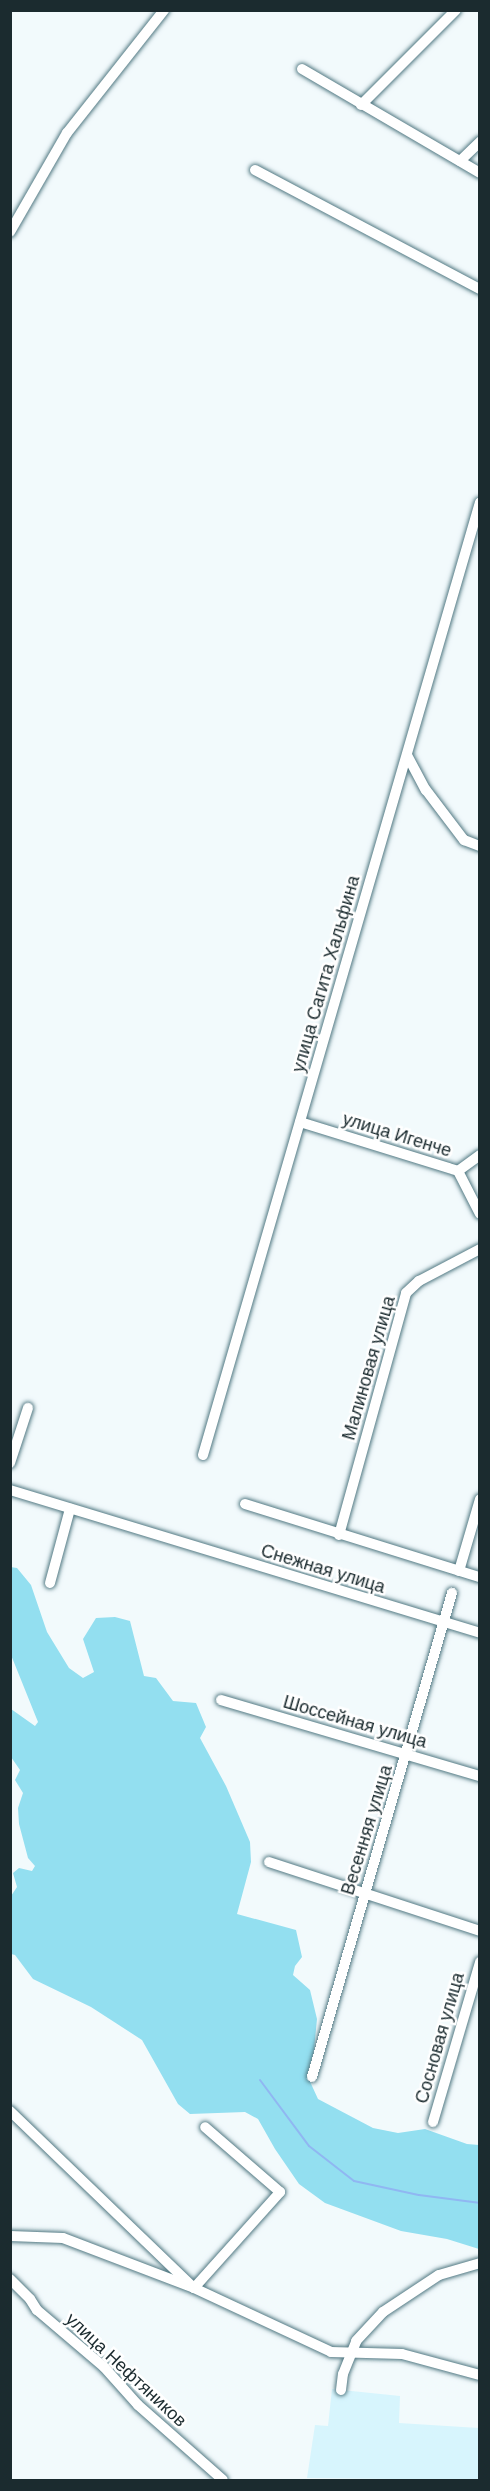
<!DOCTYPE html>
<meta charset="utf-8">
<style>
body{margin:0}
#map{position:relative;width:490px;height:2491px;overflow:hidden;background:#f2fafc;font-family:"DM Sans",sans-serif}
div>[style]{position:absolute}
.built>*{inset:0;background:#d7f5fd}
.green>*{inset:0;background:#93dff0}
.stream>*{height:2px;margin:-1px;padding:0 1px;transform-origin:1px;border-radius:1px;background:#90b7f2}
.roads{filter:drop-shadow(0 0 2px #527983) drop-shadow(0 0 2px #527983)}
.minor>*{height:10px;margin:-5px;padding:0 5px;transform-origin:5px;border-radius:5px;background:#fff}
span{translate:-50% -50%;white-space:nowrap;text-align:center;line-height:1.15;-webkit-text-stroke:5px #fff;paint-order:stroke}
.street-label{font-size:18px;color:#1b2b2f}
.frame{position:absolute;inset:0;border:12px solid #1b2b2f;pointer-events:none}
</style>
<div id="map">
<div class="built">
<div style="clip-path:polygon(332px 2389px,400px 2396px,399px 2423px,479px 2428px,479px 2480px,307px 2478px,315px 2425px,328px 2426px)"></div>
</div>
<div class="green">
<div style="clip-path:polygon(10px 1567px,17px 1568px,31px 1585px,47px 1632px,69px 1668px,83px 1678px,94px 1672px,83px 1639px,96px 1618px,115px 1617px,130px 1621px,144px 1676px,156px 1678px,173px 1701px,196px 1703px,206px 1727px,200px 1738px,226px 1786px,250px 1842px,251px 1862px,237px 1914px,296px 1930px,302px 1957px,295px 1966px,293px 1975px,310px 1990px,317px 2019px,314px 2050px,307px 2075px,318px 2099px,373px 2128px,398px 2133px,425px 2129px,467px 2144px,479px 2145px,479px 2249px,447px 2239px,401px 2231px,325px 2203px,299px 2184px,275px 2149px,258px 2119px,245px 2112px,190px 2114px,178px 2104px,142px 2040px,91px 2007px,33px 1979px,15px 1955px,11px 1954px,11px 1896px,17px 1887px,13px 1873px,19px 1868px,32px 1871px,35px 1866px,28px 1858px,19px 1824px,18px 1808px,23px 1793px,15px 1780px,20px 1770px,11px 1757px,11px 1709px,35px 1726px,38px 1722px,11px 1655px)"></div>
</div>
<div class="stream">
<div style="left:260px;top:2080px;width:82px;rotate:53.4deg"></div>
<div style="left:309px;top:2146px;width:57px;rotate:37.9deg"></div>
<div style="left:354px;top:2181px;width:66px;rotate:12.2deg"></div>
<div style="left:419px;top:2195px;width:62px;rotate:7.5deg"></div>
</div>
<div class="roads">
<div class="minor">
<div style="left:302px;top:69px;width:206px;rotate:30.3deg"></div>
<div style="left:361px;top:105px;width:134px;rotate:-45deg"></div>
<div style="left:460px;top:161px;width:28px;rotate:-44deg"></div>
<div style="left:255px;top:170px;width:255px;rotate:27.9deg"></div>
<div style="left:10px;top:232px;width:114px;rotate:-60.1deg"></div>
<div style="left:67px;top:133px;width:157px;rotate:-51.7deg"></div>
<div style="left:407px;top:755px;width:40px;rotate:62deg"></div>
<div style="left:426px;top:790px;width:63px;rotate:52.8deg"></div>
<div style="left:464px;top:840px;width:17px;rotate:21deg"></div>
<div style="left:300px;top:1122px;width:165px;rotate:17.2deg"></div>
<div style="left:458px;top:1171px;width:48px;rotate:62.9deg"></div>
<div style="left:458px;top:1171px;width:27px;rotate:-36deg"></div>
<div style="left:203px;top:1455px;width:992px;rotate:-73.79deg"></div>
<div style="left:10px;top:1463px;width:58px;rotate:-71.9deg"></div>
<div style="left:10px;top:1490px;width:491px;rotate:16.9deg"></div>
<div style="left:245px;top:1504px;width:246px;rotate:17.3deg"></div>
<div style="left:339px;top:1535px;width:251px;rotate:-74.5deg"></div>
<div style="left:406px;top:1293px;width:18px;rotate:-43deg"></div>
<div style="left:419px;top:1281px;width:69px;rotate:-27.7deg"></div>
<div style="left:459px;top:1571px;width:75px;rotate:-73.7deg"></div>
<div style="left:50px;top:1583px;width:77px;rotate:-74.9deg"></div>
<div style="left:221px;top:1700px;width:270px;rotate:16.4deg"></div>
<div style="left:269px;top:1862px;width:222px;rotate:18.1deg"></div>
<div style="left:312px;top:2077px;width:504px;rotate:-73.87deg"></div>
<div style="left:10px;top:2111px;width:255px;rotate:43.9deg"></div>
<div style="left:194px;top:2288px;width:129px;rotate:-48.1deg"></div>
<div style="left:280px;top:2192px;width:99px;rotate:-139.1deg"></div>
<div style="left:433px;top:2122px;width:167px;rotate:-73.6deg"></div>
<div style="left:10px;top:2236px;width:53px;rotate:2.2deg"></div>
<div style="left:63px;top:2238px;width:140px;rotate:20.9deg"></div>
<div style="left:194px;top:2288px;width:151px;rotate:25deg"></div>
<div style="left:331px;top:2352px;width:71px;rotate:1.6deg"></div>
<div style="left:402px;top:2354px;width:81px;rotate:15.1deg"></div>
<div style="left:10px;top:2279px;width:28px;rotate:45deg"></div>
<div style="left:30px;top:2299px;width:13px;rotate:58deg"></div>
<div style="left:37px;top:2310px;width:88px;rotate:40.4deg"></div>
<div style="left:104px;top:2367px;width:51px;rotate:48.2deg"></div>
<div style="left:138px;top:2405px;width:113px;rotate:41.4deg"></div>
<div style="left:341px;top:2390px;width:16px;rotate:-83deg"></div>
<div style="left:343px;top:2374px;width:35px;rotate:-68deg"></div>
<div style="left:356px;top:2341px;width:40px;rotate:-47deg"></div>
<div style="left:383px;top:2312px;width:67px;rotate:-33.5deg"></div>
<div style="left:439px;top:2275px;width:43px;rotate:-16.3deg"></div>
</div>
</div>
<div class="street-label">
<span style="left:326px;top:974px;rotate:-74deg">улица Сагита Хальфина</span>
<span style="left:397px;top:1135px;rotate:17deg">улица Игенче</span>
<span style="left:369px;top:1368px;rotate:-74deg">Малиновая улица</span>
<span style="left:323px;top:1569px;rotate:17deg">Снежная улица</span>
<span style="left:355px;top:1722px;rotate:16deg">Шоссейная улица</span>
<span style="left:367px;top:1830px;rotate:-73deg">Весенняя улица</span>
<span style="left:440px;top:2038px;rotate:-74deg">Сосновая улица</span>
<span style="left:126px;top:2370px;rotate:43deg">улица Нефтяников</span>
</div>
<div class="frame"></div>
</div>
